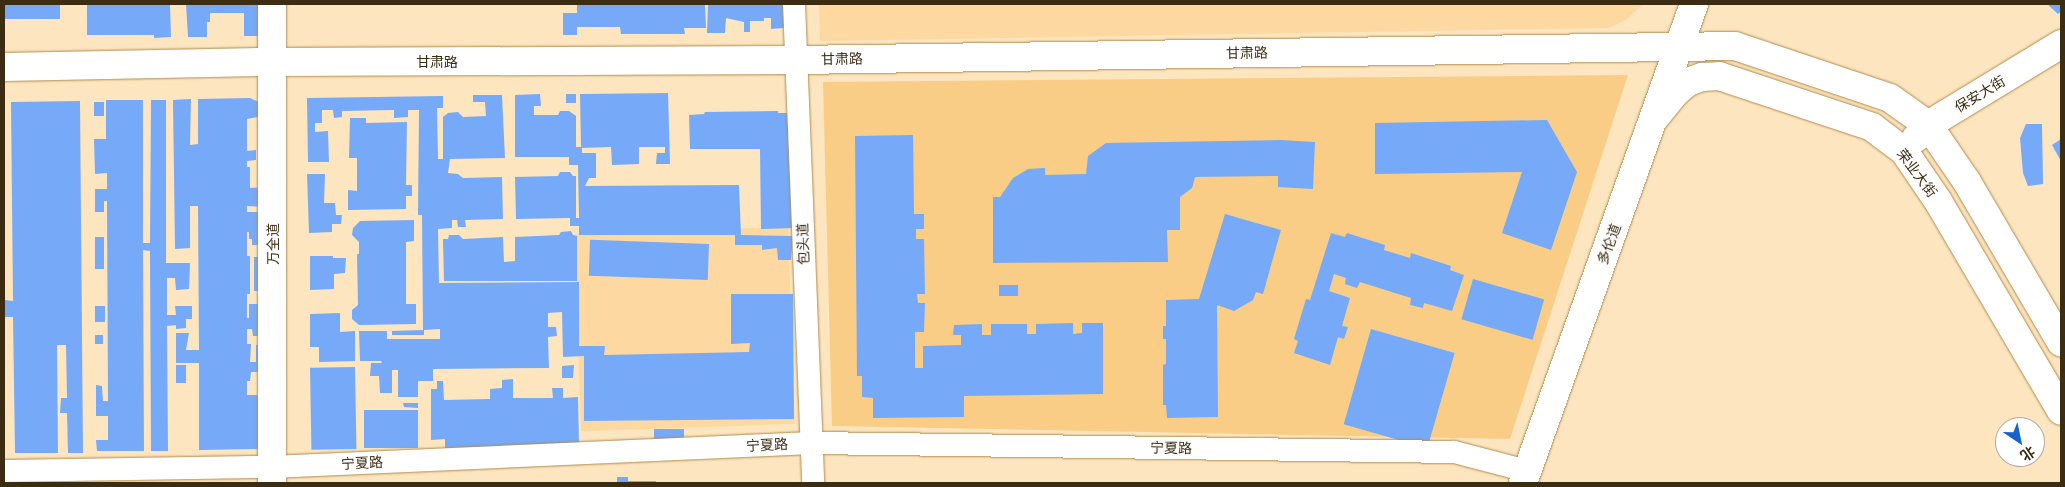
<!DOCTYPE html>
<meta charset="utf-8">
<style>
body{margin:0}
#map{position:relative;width:2065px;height:487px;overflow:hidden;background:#fde5bf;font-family:"Golos Text","Noto Sans SC",sans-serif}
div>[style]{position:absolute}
.built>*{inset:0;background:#fdd9a1;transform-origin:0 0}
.green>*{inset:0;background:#f9cd86}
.building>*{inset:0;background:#76a9f7;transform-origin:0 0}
.roads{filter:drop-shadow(0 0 1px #b18b4d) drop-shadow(0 0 1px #b18b4d)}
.minor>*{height:22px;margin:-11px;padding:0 11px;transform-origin:11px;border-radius:11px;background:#fff}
.tertiary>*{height:28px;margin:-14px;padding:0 14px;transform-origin:14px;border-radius:14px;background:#fff}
.secondary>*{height:28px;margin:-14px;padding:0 14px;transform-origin:14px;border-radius:14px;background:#fff}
span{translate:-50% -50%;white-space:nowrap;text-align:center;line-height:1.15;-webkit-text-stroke:4px #fff;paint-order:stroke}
.street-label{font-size:14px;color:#3c2c12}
.frame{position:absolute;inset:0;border:5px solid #3c2c12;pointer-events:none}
.north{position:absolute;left:1995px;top:417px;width:50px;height:50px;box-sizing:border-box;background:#fff;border:1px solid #b1aba0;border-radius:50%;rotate:146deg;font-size:14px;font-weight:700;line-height:20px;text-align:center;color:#3c2c12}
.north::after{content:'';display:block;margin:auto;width:18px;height:22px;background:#1663ce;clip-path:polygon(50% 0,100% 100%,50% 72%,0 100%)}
</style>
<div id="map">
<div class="built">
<div style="clip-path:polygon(819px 4px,1643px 4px,1626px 20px,1609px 28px,820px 41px)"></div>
<div style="left:788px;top:227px;width:197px;height:214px;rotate:88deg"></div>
</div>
<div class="green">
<div style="clip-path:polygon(1628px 75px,1510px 439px,832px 426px,823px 82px)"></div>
</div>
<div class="building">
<div style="left:4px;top:4px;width:56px;height:15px"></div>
<div style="clip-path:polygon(87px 4px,170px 4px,171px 37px,154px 38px,154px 35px,87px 35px)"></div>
<div style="clip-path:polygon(186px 4px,264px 4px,258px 36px,244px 36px,244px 13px,210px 13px,210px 22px,207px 22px,207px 37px,188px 37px)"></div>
<div style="clip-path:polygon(577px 4px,705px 4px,706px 28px,684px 28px,685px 34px,621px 34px,620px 27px,577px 27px,577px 35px,563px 35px,563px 13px,577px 13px)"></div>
<div style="clip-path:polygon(708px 4px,788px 4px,788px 25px,783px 28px,771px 29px,771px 18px,764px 18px,764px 21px,750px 21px,750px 32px,744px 32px,744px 22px,726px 18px,725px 33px,707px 33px)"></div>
<div style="clip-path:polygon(2047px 4px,2061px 4px,2061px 11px,2058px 14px)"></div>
<div style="clip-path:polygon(668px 93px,670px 164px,656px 164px,657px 153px,665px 153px,665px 147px,639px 147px,639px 164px,612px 165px,611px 147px,582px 148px,582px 153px,596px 153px,596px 178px,589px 178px,585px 186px,739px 185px,741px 235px,793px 236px,791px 260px,778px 260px,777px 248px,762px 250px,762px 245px,735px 245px,735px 235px,579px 235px,579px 226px,570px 226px,570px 218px,516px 219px,515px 177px,558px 176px,560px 172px,570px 172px,573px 176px,576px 176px,576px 218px,579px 218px,578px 165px,569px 165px,569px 157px,515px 157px,515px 95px,540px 94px,541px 106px,534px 106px,534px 115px,558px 115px,560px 111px,569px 111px,576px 116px,576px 147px,581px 147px,580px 94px)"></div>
<div style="left:566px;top:94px;width:10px;height:9px"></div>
<div style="clip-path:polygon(473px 95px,502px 95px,505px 158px,450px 159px,448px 173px,458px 174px,463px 178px,502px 177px,503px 219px,465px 220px,466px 227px,458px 227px,457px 220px,452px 220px,452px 228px,438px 229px,439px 283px,579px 282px,579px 346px,605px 346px,604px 355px,749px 352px,750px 343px,731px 344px,731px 294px,793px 294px,794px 419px,584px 421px,584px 356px,563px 357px,562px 312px,548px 313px,548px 327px,556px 327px,557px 336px,548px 337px,549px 368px,433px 369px,433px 381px,418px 381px,418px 397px,398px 397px,398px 370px,392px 370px,392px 393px,380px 393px,379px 376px,370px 376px,371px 363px,382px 363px,381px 361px,360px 361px,359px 331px,387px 331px,387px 339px,440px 339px,440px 329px,424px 330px,424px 335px,392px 335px,392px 331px,423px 330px,422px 215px,418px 215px,419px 110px,408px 110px,408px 117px,394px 118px,394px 110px,342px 111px,342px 117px,334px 118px,333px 110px,322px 110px,322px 123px,315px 123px,315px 132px,328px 131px,329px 162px,308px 162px,307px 98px,443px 96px,443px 108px,437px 108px,438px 159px,443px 159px,443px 117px,448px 113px,458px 112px,463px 117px,486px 116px,485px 102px,473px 102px)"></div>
<div style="clip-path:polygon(250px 98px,261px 103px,263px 116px,247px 119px,247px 151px,256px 150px,256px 160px,247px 161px,247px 167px,250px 167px,250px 188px,265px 187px,265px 207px,247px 206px,247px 212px,265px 212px,265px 245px,252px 245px,252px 239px,249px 239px,249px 232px,247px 232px,247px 256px,250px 256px,250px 294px,247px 294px,247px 318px,249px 318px,249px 304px,266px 304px,266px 336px,253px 336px,252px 329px,247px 329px,247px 344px,251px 344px,250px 362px,256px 362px,256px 345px,266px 345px,261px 372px,251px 372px,250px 381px,247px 381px,247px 395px,267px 395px,262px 449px,199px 450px,199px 363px,176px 363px,176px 333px,189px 333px,186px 350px,199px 350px,198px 206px,190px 206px,190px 248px,175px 249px,173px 100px,191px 99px,190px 145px,198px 144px,198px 99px)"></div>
<div style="clip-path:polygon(106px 100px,143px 100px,143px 243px,150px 243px,151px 100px,166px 100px,166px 263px,190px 263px,189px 289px,176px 290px,175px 278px,167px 278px,167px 315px,176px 315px,175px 306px,192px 306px,192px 319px,186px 319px,186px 328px,176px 329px,176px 325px,167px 326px,168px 451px,151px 451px,150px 251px,143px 250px,144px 451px,97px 451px,96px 440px,108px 440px,108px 416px,96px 416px,96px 385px,102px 386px,103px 401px,108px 401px,107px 201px,104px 201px,104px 212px,95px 212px,95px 189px,107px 189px,107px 173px,95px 174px,94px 139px,106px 139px)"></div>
<div style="clip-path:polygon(80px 101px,83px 453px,68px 453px,67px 413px,60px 413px,61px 398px,67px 398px,66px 345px,57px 345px,58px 453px,15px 453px,13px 317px,5px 317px,5px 300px,13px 301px,11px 102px)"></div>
<div style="left:104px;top:102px;width:14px;height:10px;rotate:90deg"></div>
<div style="clip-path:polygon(778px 111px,778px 113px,793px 113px,795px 228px,761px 229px,760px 149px,690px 149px,689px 115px,704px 114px,705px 112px)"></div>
<div style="clip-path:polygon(350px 118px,366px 118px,366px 123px,407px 122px,406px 185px,412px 185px,412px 196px,406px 196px,406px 209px,348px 210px,348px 190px,357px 191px,357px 158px,349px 158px)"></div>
<div style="clip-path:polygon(1547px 120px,1577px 172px,1551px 250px,1502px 233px,1522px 172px,1375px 174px,1375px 123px)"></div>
<div style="clip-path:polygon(2026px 124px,2042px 124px,2043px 184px,2028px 186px,2023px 173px,2020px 138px)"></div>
<div style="clip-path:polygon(913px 135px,914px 214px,924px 214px,924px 229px,916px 229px,916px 239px,924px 239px,925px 294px,917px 294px,918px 303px,925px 303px,924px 332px,915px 332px,915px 368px,923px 368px,923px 346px,961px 345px,961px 335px,953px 335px,954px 325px,982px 324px,982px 335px,991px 335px,991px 324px,1027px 324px,1027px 334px,1036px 334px,1036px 324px,1073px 323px,1073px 334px,1082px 333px,1082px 323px,1103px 323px,1103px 394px,964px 396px,964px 417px,873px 418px,873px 398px,862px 397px,862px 376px,857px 376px,855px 136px)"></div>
<div style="clip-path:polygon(2061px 139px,2061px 161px,2052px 145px)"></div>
<div style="clip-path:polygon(1280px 140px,1315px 142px,1313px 189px,1278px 187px,1278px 176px,1195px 177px,1192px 188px,1180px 197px,1180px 230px,1167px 230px,1168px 262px,993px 263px,993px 197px,1000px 197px,1013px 178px,1028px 169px,1045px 168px,1045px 175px,1086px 174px,1088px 156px,1106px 143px)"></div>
<div style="clip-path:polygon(307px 174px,325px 174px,324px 203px,335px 203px,336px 215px,342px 215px,341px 224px,332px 224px,332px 232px,309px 233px)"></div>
<div style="clip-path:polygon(1225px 214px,1281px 230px,1263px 294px,1256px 292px,1253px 300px,1234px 311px,1217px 305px,1218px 417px,1167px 418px,1166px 405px,1163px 405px,1163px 365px,1166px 364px,1166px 339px,1163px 339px,1163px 326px,1166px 326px,1166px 300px,1199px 299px)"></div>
<div style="clip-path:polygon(414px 220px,414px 241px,406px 242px,406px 304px,416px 304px,416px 324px,359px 325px,352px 319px,352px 310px,358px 305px,357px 254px,359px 254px,359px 242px,352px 235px,353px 228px,360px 221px)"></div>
<div style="clip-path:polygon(571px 231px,573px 235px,577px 236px,577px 281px,444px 281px,443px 239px,448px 239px,449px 235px,459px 235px,463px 239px,503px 237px,504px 262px,515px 261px,515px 237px,559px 235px,561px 232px)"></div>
<div style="clip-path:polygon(1331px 233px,1345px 237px,1347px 233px,1385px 245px,1384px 250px,1410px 258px,1411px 253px,1451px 266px,1450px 270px,1464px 275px,1452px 311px,1424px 303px,1423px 308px,1410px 305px,1411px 298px,1360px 282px,1357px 288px,1345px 284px,1346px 278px,1334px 274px,1329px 291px,1350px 298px,1342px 326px,1348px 327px,1344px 339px,1338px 337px,1330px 365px,1294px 353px,1298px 341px,1294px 339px,1306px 299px,1310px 300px)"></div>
<div style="left:95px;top:237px;width:9px;height:32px"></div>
<div style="left:709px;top:244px;width:36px;height:119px;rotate:92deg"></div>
<div style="clip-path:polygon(310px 256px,333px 256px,333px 258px,346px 258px,345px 273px,334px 274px,334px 289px,310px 290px)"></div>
<div style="left:254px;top:257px;width:12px;height:34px"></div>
<div style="left:1473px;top:279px;width:74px;height:42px;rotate:16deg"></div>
<div style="left:1018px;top:285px;width:11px;height:19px;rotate:90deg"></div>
<div style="left:95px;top:306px;width:10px;height:16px"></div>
<div style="clip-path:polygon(340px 313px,340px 332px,355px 331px,355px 361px,319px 362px,319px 347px,310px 347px,310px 314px)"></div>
<div style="left:1371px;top:329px;width:87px;height:99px;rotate:16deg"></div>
<div style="left:103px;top:335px;width:9px;height:8px;rotate:90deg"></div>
<div style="left:176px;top:365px;width:10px;height:18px"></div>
<div style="clip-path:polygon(574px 365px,573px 378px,562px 378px,562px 366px)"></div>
<div style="left:355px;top:367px;width:82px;height:45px;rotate:89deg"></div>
<div style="clip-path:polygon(513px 379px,513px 398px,553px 398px,552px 388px,563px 388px,563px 398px,578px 397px,579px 445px,445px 448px,445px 439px,431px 440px,431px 389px,437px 389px,437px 381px,443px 381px,444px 400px,490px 399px,490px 389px,502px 388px,502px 380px)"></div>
<div style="clip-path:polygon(403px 403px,418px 403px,418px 408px,404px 407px)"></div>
<div style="left:364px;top:410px;width:54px;height:38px"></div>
<div style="left:654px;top:429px;width:30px;height:15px"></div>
<div style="clip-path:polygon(617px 477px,628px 477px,628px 481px,656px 481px,656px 483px,617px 483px)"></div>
</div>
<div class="roads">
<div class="minor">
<div style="left:794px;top:4px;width:479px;rotate:87.7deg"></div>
<div style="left:4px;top:471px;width:267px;rotate:-0.9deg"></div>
<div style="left:271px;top:467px;width:542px;rotate:-2.54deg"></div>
<div style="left:812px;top:443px;width:642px;rotate:0.8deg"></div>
<div style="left:1454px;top:452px;width:75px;rotate:14.6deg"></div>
</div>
<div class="tertiary">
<div style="left:272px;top:4px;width:479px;rotate:90deg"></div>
<div style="left:4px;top:67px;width:269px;rotate:-1.1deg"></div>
<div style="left:273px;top:62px;width:522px;rotate:-0.22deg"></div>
<div style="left:795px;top:60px;width:940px;rotate:-0.85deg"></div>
<div style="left:1735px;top:46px;width:163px;rotate:18.5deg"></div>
<div style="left:1890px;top:98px;width:47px;rotate:35.4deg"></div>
<div style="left:1928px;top:125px;width:69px;rotate:55.6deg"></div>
<div style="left:1967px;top:182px;width:186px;rotate:59.6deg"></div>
<div style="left:1654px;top:119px;width:32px;rotate:-51deg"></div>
<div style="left:1674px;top:94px;width:18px;rotate:-41deg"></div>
<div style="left:1688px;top:82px;width:15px;rotate:-20deg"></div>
<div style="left:1702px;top:77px;width:17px;rotate:-3deg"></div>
<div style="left:1719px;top:76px;width:161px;rotate:18.4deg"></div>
<div style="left:1872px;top:127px;width:40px;rotate:37deg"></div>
<div style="left:1904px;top:151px;width:60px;rotate:55.8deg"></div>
<div style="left:1938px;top:201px;width:243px;rotate:59.6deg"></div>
<div style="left:1916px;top:138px;width:18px;rotate:-47deg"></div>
<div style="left:1928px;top:125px;width:156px;rotate:-31.3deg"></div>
</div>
<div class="secondary">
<div style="left:1523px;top:483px;width:509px;rotate:-70.35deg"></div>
</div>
</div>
<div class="street-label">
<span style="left:1247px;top:53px;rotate:-1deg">甘肃路</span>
<span style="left:842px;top:59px;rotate:-1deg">甘肃路</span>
<span style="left:437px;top:62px">甘肃路</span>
<span style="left:1980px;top:94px;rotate:-31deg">保安大街</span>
<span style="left:1917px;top:173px;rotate:53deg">荣业大街</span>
<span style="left:273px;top:244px;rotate:-90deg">万全道</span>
<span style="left:803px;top:244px;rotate:-92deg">包头道</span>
<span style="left:1609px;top:244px;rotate:-70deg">多伦道</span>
<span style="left:767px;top:445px;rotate:-3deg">宁夏路</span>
<span style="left:1171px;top:448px;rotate:1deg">宁夏路</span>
<span style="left:362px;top:463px;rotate:-3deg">宁夏路</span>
</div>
<div class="frame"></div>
<div class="north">北</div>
</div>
